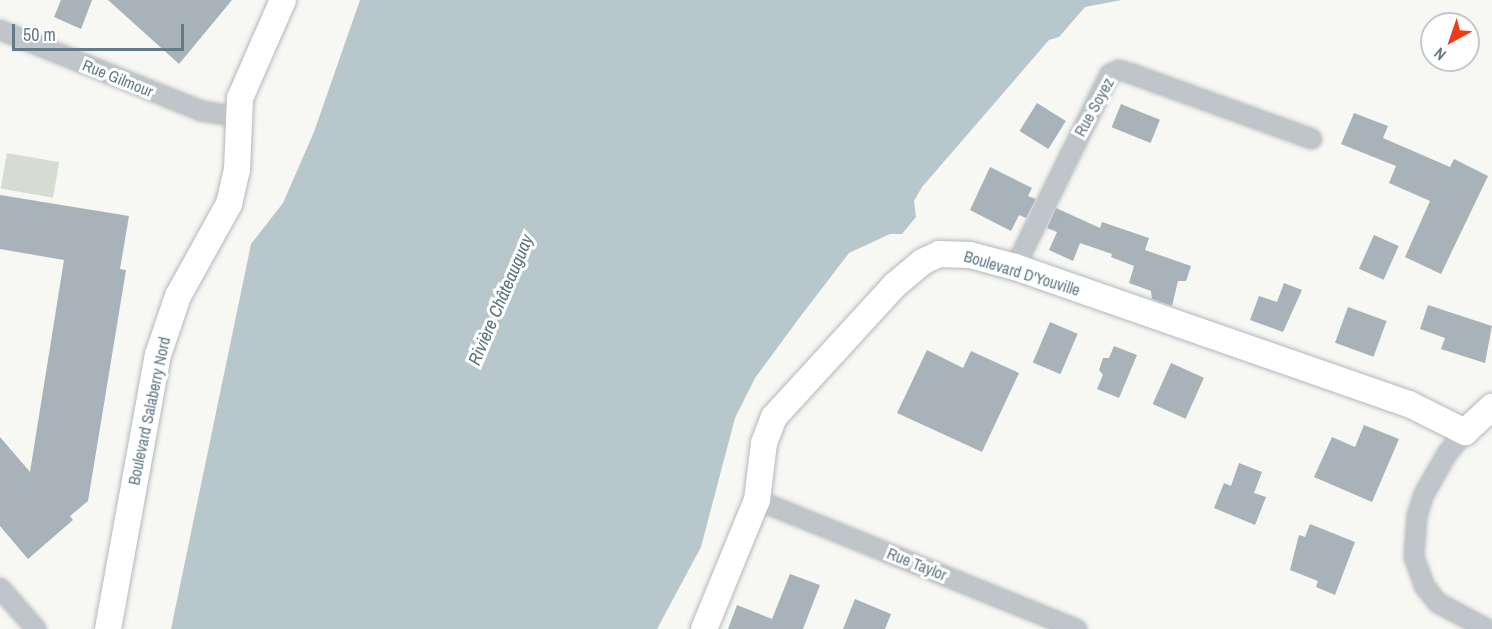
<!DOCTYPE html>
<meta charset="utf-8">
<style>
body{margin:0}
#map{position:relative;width:1492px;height:629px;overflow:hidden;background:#f7f7f3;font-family:"Archivo Narrow",sans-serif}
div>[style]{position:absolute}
.green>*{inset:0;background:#d7dcd2;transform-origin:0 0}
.water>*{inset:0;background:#b8c7cb}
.building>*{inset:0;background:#a7b3b8;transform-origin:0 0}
.roads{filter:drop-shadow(0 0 2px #b1b9bd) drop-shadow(0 0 2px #b1b9bd)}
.street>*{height:18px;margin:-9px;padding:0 9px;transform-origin:9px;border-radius:9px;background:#bfc5c8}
.secondary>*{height:26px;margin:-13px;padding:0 13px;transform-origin:13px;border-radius:13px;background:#fff}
span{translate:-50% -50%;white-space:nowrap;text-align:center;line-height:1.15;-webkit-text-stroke:6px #fff;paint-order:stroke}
.street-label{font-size:16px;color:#637a87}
.water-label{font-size:18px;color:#5a767c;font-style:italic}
.north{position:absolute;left:1420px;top:12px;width:60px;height:60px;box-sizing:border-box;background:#fff;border:2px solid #c1cacf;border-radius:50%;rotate:220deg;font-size:16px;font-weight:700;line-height:24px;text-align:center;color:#637a87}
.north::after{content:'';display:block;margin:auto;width:21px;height:27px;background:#f03a1a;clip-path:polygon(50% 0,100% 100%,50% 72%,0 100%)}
.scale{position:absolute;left:12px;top:24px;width:172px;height:27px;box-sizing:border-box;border:3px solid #637a87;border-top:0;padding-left:8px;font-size:18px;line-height:21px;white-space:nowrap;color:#637a87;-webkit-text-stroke:4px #fff;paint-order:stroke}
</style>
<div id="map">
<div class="green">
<div style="left:7px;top:153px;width:53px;height:36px;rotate:10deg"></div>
</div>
<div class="water">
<div style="clip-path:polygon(360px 0,1122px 0,1085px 7px,1059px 37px,1049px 40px,922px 187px,914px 201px,916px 217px,902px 234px,890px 234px,849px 253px,800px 317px,755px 378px,735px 418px,701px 547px,657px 629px,171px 629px,251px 244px,283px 203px,314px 132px)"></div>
</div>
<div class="building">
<div style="clip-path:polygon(61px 0,92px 0,81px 29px,54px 17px)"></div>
<div style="clip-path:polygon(108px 0,232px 0,179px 64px)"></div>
<div style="left:1037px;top:103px;width:34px;height:33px;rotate:32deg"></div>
<div style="left:1121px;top:104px;width:42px;height:25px;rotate:22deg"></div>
<div style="clip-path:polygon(1354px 113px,1388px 126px,1383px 138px,1450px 167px,1454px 159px,1488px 176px,1441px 274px,1405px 257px,1430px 201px,1389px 183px,1396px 166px,1341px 144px)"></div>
<div style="clip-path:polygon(990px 167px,1032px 188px,1028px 196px,1036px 199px,1026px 218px,1019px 215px,1011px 231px,970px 210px)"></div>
<div style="clip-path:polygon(0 195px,129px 216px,120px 269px,126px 270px,88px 501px,70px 516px,73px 520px,28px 559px,0 526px,0 437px,30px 472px,64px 260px,0 249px)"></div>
<div style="clip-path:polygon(1056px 208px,1100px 228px,1102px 222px,1149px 238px,1145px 250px,1191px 266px,1186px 281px,1178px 281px,1172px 306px,1152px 299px,1151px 291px,1129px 283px,1134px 266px,1111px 257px,1112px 254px,1080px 243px,1073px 261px,1049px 250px,1057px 232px,1047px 228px)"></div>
<div style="left:1374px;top:235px;width:27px;height:37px;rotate:24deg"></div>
<div style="clip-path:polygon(1284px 283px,1302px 290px,1283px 332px,1250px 320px,1259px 296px,1277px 302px)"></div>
<div style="clip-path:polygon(1428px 305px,1492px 326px,1485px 363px,1441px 349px,1445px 338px,1420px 329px)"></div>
<div style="left:1348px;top:307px;width:41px;height:38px;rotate:20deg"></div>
<div style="left:1050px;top:322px;width:30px;height:44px;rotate:23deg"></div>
<div style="clip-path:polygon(1114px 346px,1137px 355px,1119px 398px,1097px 389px,1103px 375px,1099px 370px,1103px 358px,1109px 358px)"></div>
<div style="clip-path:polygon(927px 350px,963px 368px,971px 351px,1019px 373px,982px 452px,897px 413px)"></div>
<div style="left:1171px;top:363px;width:36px;height:45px;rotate:24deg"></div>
<div style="clip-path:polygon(1364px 425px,1399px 439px,1372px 502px,1314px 477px,1332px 437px,1355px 447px)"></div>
<div style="clip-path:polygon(1239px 463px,1262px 472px,1254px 493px,1266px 497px,1255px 525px,1214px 508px,1224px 483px,1231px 486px)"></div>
<div style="clip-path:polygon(1310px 524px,1355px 542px,1335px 595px,1316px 587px,1318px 581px,1290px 570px,1299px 535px,1305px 537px)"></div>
<div style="clip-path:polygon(790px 574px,820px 585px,803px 629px,728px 629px,737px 605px,772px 619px)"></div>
<div style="clip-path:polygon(855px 599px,891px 614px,885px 629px,843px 629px)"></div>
</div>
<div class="roads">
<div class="street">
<div style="left:0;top:30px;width:217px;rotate:21.9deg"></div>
<div style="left:201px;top:111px;width:38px;rotate:9deg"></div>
<div style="left:1015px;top:267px;width:215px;rotate:-63.8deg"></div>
<div style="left:1110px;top:74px;width:10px;rotate:-24deg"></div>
<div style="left:1119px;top:70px;width:17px;rotate:17deg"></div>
<div style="left:1135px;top:75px;width:188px;rotate:19.9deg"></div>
<div style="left:1465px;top:432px;width:26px;rotate:130deg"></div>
<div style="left:1448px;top:452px;width:48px;rotate:119.7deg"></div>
<div style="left:1424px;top:494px;width:22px;rotate:108deg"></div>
<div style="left:1417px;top:515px;width:42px;rotate:94.1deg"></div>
<div style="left:1414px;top:557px;width:32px;rotate:70deg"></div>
<div style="left:1425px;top:587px;width:21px;rotate:51deg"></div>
<div style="left:1438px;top:603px;width:55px;rotate:28deg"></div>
<div style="left:757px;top:500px;width:345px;rotate:22deg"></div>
<div style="left:0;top:588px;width:55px;rotate:48.7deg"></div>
</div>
<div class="secondary">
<div style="left:108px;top:629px;width:279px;rotate:-79.7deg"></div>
<div style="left:158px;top:355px;width:62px;rotate:-71.3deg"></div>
<div style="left:178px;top:296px;width:105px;rotate:-61deg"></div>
<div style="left:229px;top:204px;width:35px;rotate:-77deg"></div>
<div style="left:237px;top:170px;width:72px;rotate:-87.6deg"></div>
<div style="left:240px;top:98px;width:107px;rotate:-66.3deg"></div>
<div style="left:704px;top:629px;width:139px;rotate:-67.7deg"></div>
<div style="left:757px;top:500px;width:57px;rotate:-83deg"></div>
<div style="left:764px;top:443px;width:28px;rotate:-69deg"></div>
<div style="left:774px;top:417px;width:179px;rotate:-47.5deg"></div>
<div style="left:895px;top:285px;width:35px;rotate:-40deg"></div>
<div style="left:922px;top:262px;width:19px;rotate:-25deg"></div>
<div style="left:939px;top:254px;width:31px;rotate:2deg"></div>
<div style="left:970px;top:255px;width:47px;rotate:14.9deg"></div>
<div style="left:1015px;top:267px;width:417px;rotate:19.2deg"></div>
<div style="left:1409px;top:404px;width:63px;rotate:26.6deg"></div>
<div style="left:1465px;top:432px;width:37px;rotate:-43deg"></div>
</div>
</div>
<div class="street-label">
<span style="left:118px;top:78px;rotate:22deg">Rue Gilmour</span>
<span style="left:1094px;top:107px;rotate:-61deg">Rue Soyez</span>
<span style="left:1022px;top:273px;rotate:17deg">Boulevard D'Youville</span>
<span style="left:149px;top:411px;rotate:-78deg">Boulevard Salaberry Nord</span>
<span style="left:917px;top:564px;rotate:22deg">Rue Taylor</span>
</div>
<div class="water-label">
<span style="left:501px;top:300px;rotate:-67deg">Rivière Châteauguay</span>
</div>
<div class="north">N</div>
<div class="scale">50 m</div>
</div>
